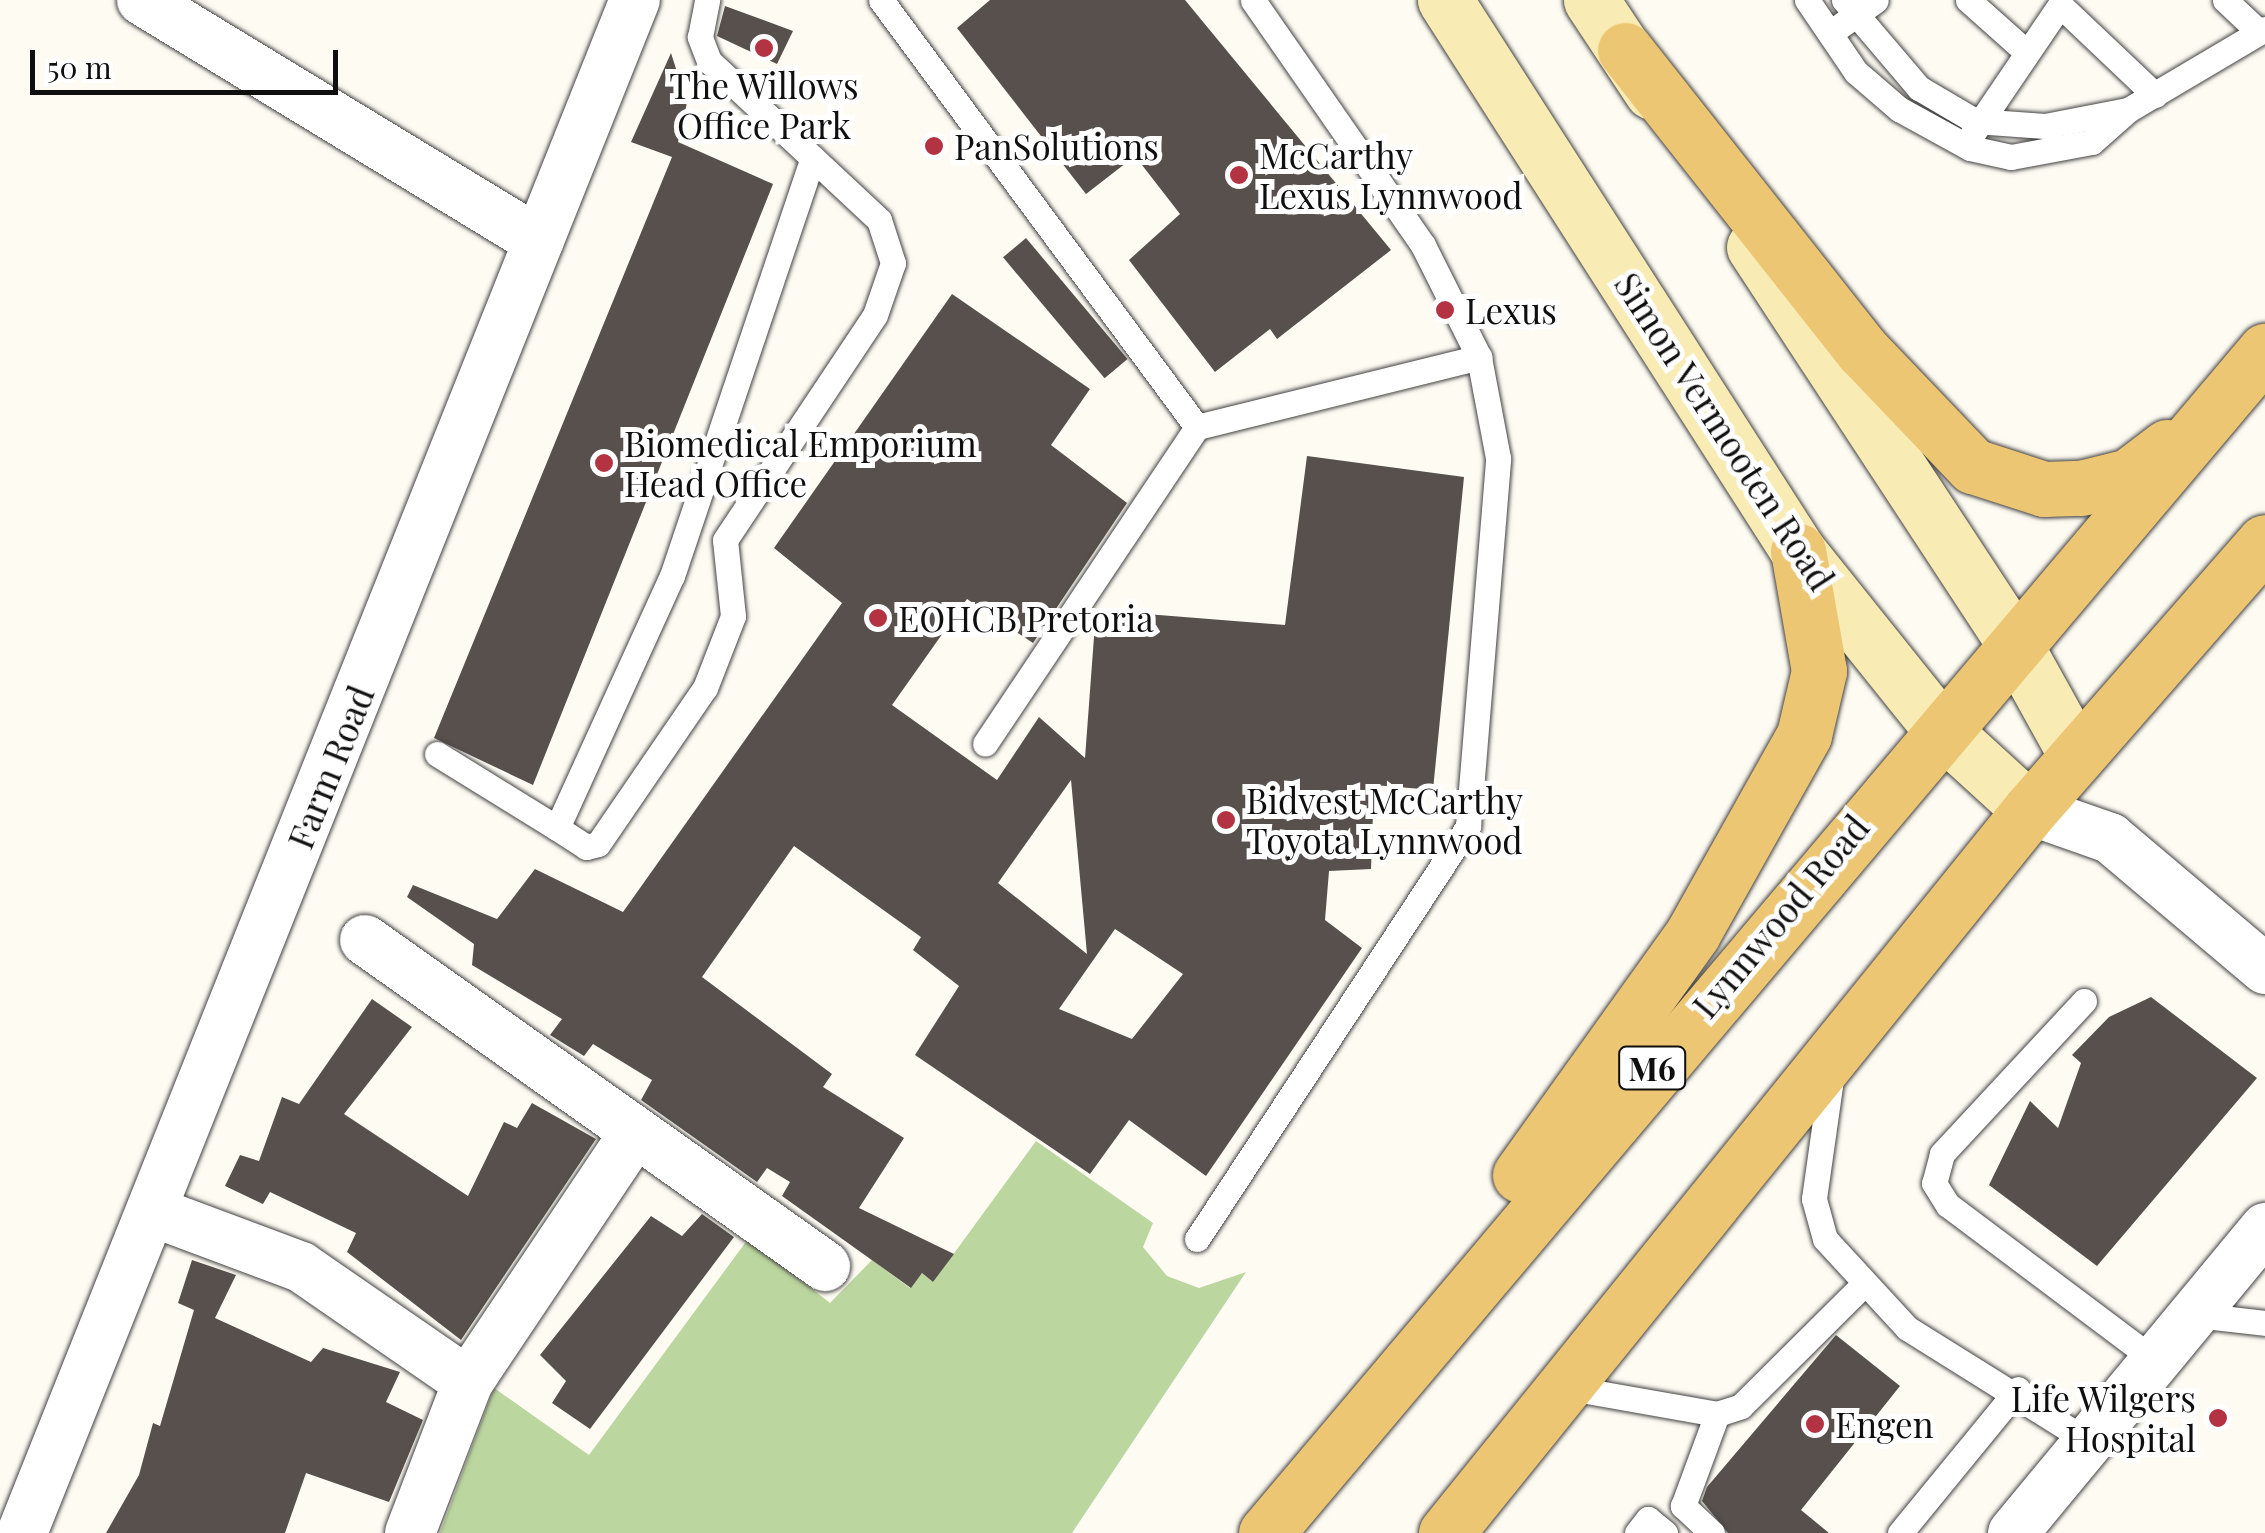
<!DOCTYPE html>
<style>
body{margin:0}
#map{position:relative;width:2265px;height:1533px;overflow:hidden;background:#fefbf3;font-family:"Playfair Display",serif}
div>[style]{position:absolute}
.forest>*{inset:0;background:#bcd69f}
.building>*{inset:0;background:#57504d;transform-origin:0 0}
.roads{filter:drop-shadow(0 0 2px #424242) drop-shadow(0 0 2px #424242)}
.lane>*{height:25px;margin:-12.5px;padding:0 12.5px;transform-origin:12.5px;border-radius:12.5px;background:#fff}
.street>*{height:50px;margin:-25px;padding:0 25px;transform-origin:25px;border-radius:25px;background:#fff}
.secondary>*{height:55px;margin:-27.5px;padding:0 27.5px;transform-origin:27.5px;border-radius:27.5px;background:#f8ebb4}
.primary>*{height:55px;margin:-27.5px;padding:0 27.5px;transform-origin:27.5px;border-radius:27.5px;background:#edc674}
.dots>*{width:28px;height:28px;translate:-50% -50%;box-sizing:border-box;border:5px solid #fff;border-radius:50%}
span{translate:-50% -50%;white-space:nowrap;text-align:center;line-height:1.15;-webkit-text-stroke:10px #fff;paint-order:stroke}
.shield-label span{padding:2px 8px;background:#fff;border:2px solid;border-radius:8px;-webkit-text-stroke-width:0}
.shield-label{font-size:32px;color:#0f0f0f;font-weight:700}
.poi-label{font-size:35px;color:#0f0f0f}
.left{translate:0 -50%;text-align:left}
.right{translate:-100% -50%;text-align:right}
.street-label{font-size:35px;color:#0f0f0f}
.scale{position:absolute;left:30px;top:50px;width:308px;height:45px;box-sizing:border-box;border:5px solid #0f0f0f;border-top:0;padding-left:12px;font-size:30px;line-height:35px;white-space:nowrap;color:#0f0f0f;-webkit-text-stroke:8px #fff;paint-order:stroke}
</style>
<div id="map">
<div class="forest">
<div style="clip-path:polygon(1036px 1141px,1153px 1223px,1143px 1247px,1167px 1276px,1199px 1288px,1246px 1272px,1072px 1533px,440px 1533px,494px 1388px,589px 1455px,748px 1239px,830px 1303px,872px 1260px,910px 1288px,922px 1273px,933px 1282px)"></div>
</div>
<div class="building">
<div style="clip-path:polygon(990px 0,1185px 0,1391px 250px,1277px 339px,1270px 329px,1215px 372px,1129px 260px,1180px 214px,1135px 156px,1086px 194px,957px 28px)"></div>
<div style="clip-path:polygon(725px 6px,793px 31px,777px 64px,717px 36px)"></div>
<div style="clip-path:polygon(671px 53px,687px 103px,678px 142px,773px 184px,533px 785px,434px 738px,672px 157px,631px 142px)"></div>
<div style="left:1026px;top:238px;width:158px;height:30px;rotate:50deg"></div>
<div style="clip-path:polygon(evenodd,952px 294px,1090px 389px,1051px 445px,1127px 503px,1033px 643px,967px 599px,892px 705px,997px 780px,1039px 717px,1085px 758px,1096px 610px,1285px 625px,1307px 456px,1464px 477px,1433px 790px,1374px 785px,1371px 869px,1329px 871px,1325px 920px,1362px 948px,1206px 1176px,1129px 1120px,1090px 1174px,915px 1055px,959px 986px,913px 950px,921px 937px,794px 846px,702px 977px,832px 1074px,823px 1087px,904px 1138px,859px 1208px,954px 1254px,933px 1282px,922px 1273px,911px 1288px,782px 1196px,790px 1182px,767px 1168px,757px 1182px,641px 1100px,652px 1080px,593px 1044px,584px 1056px,550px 1035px,562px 1019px,472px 965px,474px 944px,407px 897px,413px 885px,497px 919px,535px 869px,623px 912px,842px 603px,774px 548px,952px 294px,1071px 780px,1087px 954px,998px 883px,1071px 780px,952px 294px,1115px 929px,1183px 974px,1132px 1039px,1059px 1009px,1115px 929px)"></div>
<div style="clip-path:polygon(2151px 997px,2257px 1078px,2097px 1266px,1989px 1185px,2030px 1101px,2058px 1128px,2081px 1063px,2072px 1055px,2109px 1017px)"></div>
<div style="clip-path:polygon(372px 999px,412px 1027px,344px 1114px,468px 1196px,504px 1122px,517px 1128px,532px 1103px,596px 1139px,461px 1340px,347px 1252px,356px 1233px,270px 1192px,263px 1204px,225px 1186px,240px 1155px,259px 1161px,282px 1097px,299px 1104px)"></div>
<div style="clip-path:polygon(702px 1214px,734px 1237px,590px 1429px,552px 1403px,566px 1381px,540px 1355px,651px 1216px,682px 1236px)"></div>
<div style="clip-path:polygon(192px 1260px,236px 1275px,215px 1318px,311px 1362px,323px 1348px,400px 1372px,386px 1402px,423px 1420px,389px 1502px,306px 1473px,285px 1533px,106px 1533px,139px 1475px,153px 1423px,160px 1426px,194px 1310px,178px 1303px)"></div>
<div style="clip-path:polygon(1836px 1335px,1900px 1386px,1801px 1510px,1829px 1533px,1728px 1533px,1702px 1501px,1707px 1487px)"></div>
</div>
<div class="roads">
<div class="lane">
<div style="left:881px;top:0;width:531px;rotate:53.5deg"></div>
<div style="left:1197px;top:427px;width:381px;rotate:123.8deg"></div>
<div style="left:1807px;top:0;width:87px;rotate:55.8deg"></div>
<div style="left:1856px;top:72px;width:57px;rotate:40.7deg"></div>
<div style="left:1899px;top:109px;width:81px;rotate:28.8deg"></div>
<div style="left:1970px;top:148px;width:42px;rotate:12.4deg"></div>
<div style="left:2011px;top:157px;width:82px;rotate:-10.5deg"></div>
<div style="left:2092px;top:142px;width:48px;rotate:-41.6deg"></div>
<div style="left:2128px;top:110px;width:159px;rotate:-30.6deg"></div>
<div style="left:1844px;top:0;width:116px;rotate:49.6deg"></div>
<div style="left:1919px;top:88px;width:65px;rotate:30.5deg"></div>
<div style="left:1975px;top:121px;width:70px;rotate:4.1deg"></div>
<div style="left:2045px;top:126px;width:84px;rotate:-11deg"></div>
<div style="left:1968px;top:0;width:74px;rotate:41.7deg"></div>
<div style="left:2225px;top:0;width:45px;rotate:43.2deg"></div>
<div style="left:1840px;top:26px;width:44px;rotate:-35.8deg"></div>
<div style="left:1973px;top:133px;width:155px;rotate:-55.8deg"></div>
<div style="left:2060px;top:5px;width:131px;rotate:43.5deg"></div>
<div style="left:1197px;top:427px;width:291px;rotate:-13.9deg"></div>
<div style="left:437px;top:754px;width:141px;rotate:31.7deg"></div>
<div style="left:557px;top:828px;width:277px;rotate:-65.5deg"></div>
<div style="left:672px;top:576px;width:441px;rotate:-71.4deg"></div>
<div style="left:557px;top:828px;width:35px;rotate:33deg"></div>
<div style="left:586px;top:847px;width:12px;rotate:-14deg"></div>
<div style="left:598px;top:844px;width:189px;rotate:-55.6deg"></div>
<div style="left:705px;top:688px;width:77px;rotate:-68.7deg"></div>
<div style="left:733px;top:616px;width:76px;rotate:-96deg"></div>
<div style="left:725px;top:540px;width:270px;rotate:-56.3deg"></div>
<div style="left:875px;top:315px;width:55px;rotate:-70.9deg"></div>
<div style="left:893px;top:263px;width:45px;rotate:-108deg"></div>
<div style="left:879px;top:220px;width:233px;rotate:-136.9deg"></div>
<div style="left:709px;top:61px;width:26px;rotate:-111deg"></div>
<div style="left:700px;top:37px;width:38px;rotate:-79deg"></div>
<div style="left:2084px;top:1001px;width:209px;rotate:132.9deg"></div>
<div style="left:1942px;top:1154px;width:30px;rotate:105deg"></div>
<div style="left:1934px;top:1183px;width:26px;rotate:58deg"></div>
<div style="left:1948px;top:1205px;width:261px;rotate:36.9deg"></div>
<div style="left:1832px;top:1072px;width:128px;rotate:98.1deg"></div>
<div style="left:1814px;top:1199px;width:41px;rotate:74.6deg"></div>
<div style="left:1825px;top:1239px;width:121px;rotate:47.3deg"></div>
<div style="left:1907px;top:1328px;width:213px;rotate:32deg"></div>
<div style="left:1197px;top:1239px;width:494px;rotate:-56.7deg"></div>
<div style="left:1468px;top:826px;width:369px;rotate:-85.3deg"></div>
<div style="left:1498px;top:458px;width:103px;rotate:-100.7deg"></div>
<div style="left:1479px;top:357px;width:125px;rotate:-116.6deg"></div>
<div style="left:1423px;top:245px;width:298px;rotate:-124.8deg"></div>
<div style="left:2196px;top:1315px;width:69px;rotate:6.6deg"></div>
<div style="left:1564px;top:1387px;width:155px;rotate:10deg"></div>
<div style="left:1717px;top:1414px;width:25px;rotate:-18deg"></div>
<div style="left:1741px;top:1406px;width:169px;rotate:-44.8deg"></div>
<div style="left:1637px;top:1533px;width:18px;rotate:-52deg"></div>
<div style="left:1648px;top:1519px;width:22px;rotate:39deg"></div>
<div style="left:1712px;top:1533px;width:40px;rotate:-137deg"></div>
<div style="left:1683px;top:1506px;width:98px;rotate:-69.7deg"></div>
<div style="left:1900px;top:1533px;width:186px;rotate:-50.7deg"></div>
</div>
<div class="street">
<div style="left:142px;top:0;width:464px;rotate:31.3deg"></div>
<div style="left:2030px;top:810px;width:85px;rotate:19.3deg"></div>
<div style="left:2110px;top:838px;width:203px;rotate:40.2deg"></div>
<div style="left:365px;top:940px;width:564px;rotate:35.33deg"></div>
<div style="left:154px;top:1212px;width:157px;rotate:20.5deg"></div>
<div style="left:301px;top:1267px;width:203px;rotate:34.6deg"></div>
<div style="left:22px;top:1533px;width:1651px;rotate:-68.21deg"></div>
<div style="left:410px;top:1533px;width:162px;rotate:-69deg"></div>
<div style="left:468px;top:1382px;width:298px;rotate:-56.2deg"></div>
<div style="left:2013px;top:1533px;width:396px;rotate:-50.4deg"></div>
</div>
<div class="secondary">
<div style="left:1445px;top:0;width:654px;rotate:57.35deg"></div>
<div style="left:1798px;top:551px;width:226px;rotate:51.3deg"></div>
<div style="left:1939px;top:727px;width:123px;rotate:42.4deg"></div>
<div style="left:1591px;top:0;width:110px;rotate:56.5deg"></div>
<div style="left:1754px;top:247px;width:476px;rotate:56.7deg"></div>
<div style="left:2015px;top:645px;width:126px;rotate:61deg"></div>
</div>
<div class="primary">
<div style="left:1625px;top:50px;width:382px;rotate:51.7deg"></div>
<div style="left:1862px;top:350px;width:161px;rotate:46.3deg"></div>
<div style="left:1973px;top:466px;width:75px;rotate:17.9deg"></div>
<div style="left:2044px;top:489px;width:37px;rotate:-2deg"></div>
<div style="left:2081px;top:488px;width:49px;rotate:-14deg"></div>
<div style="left:2129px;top:476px;width:48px;rotate:-37.3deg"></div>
<div style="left:1520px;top:1175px;width:297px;rotate:-54.4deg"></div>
<div style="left:1693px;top:933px;width:227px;rotate:-60.7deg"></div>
<div style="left:1804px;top:735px;width:66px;rotate:-76.8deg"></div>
<div style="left:1819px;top:671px;width:122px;rotate:-99.9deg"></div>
<div style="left:1266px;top:1533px;width:1548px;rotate:-49.8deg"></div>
<div style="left:1446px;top:1533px;width:929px;rotate:-51.07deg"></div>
<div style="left:2030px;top:810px;width:356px;rotate:-48.8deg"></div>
</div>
</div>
<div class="dots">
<div style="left:764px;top:48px;background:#b43343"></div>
<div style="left:934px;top:146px;background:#b43343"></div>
<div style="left:1239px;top:175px;background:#b43343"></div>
<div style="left:1445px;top:310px;background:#b43343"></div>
<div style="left:604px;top:463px;background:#b43343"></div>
<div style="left:878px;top:618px;background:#b43343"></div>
<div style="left:1226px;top:820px;background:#b43343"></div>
<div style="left:2218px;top:1418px;background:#b43343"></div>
<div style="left:1815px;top:1424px;background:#b43343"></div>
</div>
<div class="shield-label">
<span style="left:1652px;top:1068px">M6</span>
</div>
<div class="poi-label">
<span style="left:764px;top:105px">The Willows<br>Office Park</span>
<span class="left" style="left:954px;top:146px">PanSolutions</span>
<span class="left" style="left:1259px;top:175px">McCarthy<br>Lexus Lynnwood</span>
<span class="left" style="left:1465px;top:310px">Lexus</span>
<span class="left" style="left:624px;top:463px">Biomedical Emporium<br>Head Office</span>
<span class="left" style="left:898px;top:618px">EOHCB Pretoria</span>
<span class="left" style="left:1246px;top:820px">Bidvest McCarthy<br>Toyota Lynnwood</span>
<span class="right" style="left:2196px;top:1418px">Life Wilgers<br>Hospital</span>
<span class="left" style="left:1835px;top:1424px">Engen</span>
</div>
<div class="street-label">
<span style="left:1725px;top:431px;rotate:57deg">Simon Vermooten Road</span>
<span style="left:330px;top:767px;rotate:-68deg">Farm Road</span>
<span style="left:1780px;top:916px;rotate:-50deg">Lynnwood Road</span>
</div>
<div class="scale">50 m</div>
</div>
